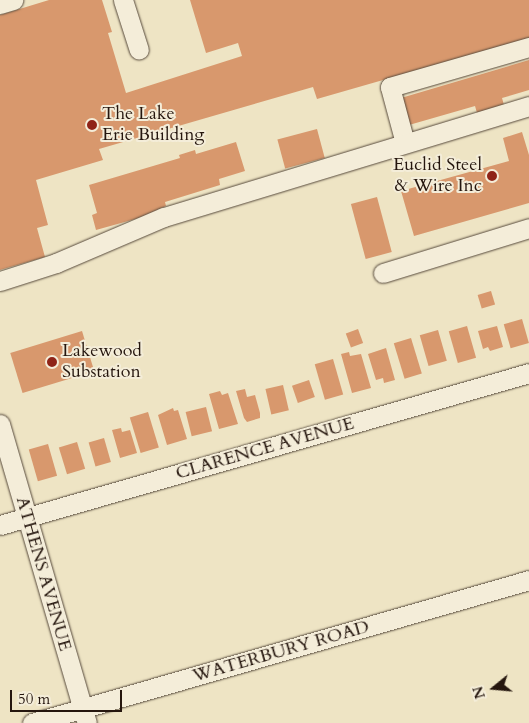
<!DOCTYPE html>
<style>
body{margin:0}
#map{position:relative;width:529px;height:723px;overflow:hidden;background:#eee4c4;font-family:Cardo,serif}
div>[style]{position:absolute}
.building>*{inset:0;background:#d8986d;transform-origin:0 0}
.roads{filter:drop-shadow(0 0 1px #574a3c) drop-shadow(0 0 1px #574a3c)}
.minor>*{height:19px;margin:-9.5px;padding:0 9.5px;transform-origin:9.5px;border-radius:9.5px;background:#f4edd9}
.dots>*{width:14px;height:14px;translate:-50% -50%;box-sizing:border-box;border:2px solid #f4edd9;border-radius:50%}
span{translate:-50% -50%;white-space:nowrap;text-align:center;line-height:1.15;-webkit-text-stroke:4px #f4edd9;paint-order:stroke}
.poi-label{font-size:18px;color:#25160e}
.left{translate:0 -50%;text-align:left}
.right{translate:-100% -50%;text-align:right}
.street-label{font-size:18px;color:#25160e}
.north{position:absolute;left:469px;top:663px;width:50px;height:50px;-webkit-text-stroke:4px #f4edd9;paint-order:stroke;rotate:253deg;font-size:14px;font-weight:700;line-height:20px;text-align:center;color:#25160e}
.north::after{content:'';display:block;margin:auto;width:18px;height:22px;background:#25160e;clip-path:polygon(50% 0,100% 100%,50% 72%,0 100%)}
.scale{position:absolute;left:10px;top:690px;width:112px;height:22px;box-sizing:border-box;border:2px solid #25160e;border-top:0;padding-left:6px;font-size:15px;line-height:18px;white-space:nowrap;color:#25160e;-webkit-text-stroke:4px #f4edd9;paint-order:stroke}
</style>
<div id="map">
<div class="building">
<div style="clip-path:polygon(49px 0,102px 0,112px 32px,108px 33px,126px 93px,242px 56px,238px 43px,206px 53px,190px 0,529px 0,529px 38px,317px 99px,313px 87px,99px 149px,103px 160px,36px 180px,48px 225px,37px 228px,45px 257px,0 270px,0 15px)"></div>
<div style="clip-path:polygon(529px 60px,529px 90px,502px 98px,504px 105px,477px 113px,475px 106px,409px 125px,401px 98px)"></div>
<div style="left:317px;top:129px;width:30px;height:41px;rotate:75deg"></div>
<div style="clip-path:polygon(522px 132px,529px 155px,529px 203px,414px 236px,401px 191px,509px 161px,503px 138px)"></div>
<div style="clip-path:polygon(236px 142px,245px 171px,219px 179px,220px 185px,165px 202px,166px 206px,139px 218px,96px 230px,92px 215px,97px 213px,89px 185px,180px 158px,179px 155px,195px 150px,196px 154px)"></div>
<div style="left:377px;top:197px;width:57px;height:27px;rotate:75deg"></div>
<div style="left:491px;top:291px;width:14px;height:14px;rotate:73deg"></div>
<div style="left:522px;top:319px;width:25px;height:19px;rotate:74deg"></div>
<div style="left:467px;top:326px;width:33px;height:19px;rotate:74deg"></div>
<div style="clip-path:polygon(497px 326px,503px 347px,490px 351px,488px 347px,483px 349px,478px 331px)"></div>
<div style="left:358px;top:329px;width:15px;height:13px;rotate:70deg"></div>
<div style="left:438px;top:330px;width:32px;height:19px;rotate:74deg"></div>
<div style="left:82px;top:331px;width:42px;height:75px;rotate:73deg"></div>
<div style="left:411px;top:338px;width:37px;height:18px;rotate:73deg"></div>
<div style="clip-path:polygon(386px 348px,395px 380px,384px 383px,383px 378px,376px 380px,368px 354px)"></div>
<div style="clip-path:polygon(349px 352px,350px 356px,361px 354px,371px 388px,352px 393px,341px 354px)"></div>
<div style="left:333px;top:359px;width:37px;height:19px;rotate:74deg"></div>
<div style="left:309px;top:380px;width:18px;height:18px;rotate:71deg"></div>
<div style="left:283px;top:385px;width:26px;height:18px;rotate:77deg"></div>
<div style="clip-path:polygon(245px 389px,247px 397px,255px 395px,260px 413px,260px 418px,247px 422px,244px 418px,236px 391px)"></div>
<div style="clip-path:polygon(220px 391px,222px 395px,228px 393px,238px 424px,219px 429px,209px 394px)"></div>
<div style="left:206px;top:407px;width:25px;height:21px;rotate:76deg"></div>
<div style="clip-path:polygon(173px 408px,174px 411px,178px 410px,187px 439px,167px 445px,158px 415px)"></div>
<div style="left:148px;top:412px;width:37px;height:19px;rotate:73deg"></div>
<div style="clip-path:polygon(121px 428px,122px 432px,130px 430px,137px 453px,120px 458px,112px 430px)"></div>
<div style="left:104px;top:438px;width:25px;height:16px;rotate:74deg"></div>
<div style="left:77px;top:442px;width:28px;height:19px;rotate:73deg"></div>
<div style="left:48px;top:444px;width:33px;height:20px;rotate:74deg"></div>
</div>
<div class="roads">
<div class="minor">
<div style="left:123px;top:0;width:52px;rotate:72.3deg"></div>
<div style="left:0;top:4px;width:14px;rotate:-17deg"></div>
<div style="left:405px;top:143px;width:58px;rotate:-105deg"></div>
<div style="left:390px;top:87px;width:145px;rotate:-16.1deg"></div>
<div style="left:383px;top:273px;width:153px;rotate:-17.1deg"></div>
<div style="left:0;top:281px;width:59px;rotate:-17.8deg"></div>
<div style="left:56px;top:263px;width:117px;rotate:-23.1deg"></div>
<div style="left:164px;top:217px;width:382px;rotate:-16.9deg"></div>
<div style="left:0;top:424px;width:311px;rotate:73.8deg"></div>
<div style="left:0;top:525px;width:550px;rotate:-16.03deg"></div>
<div style="left:32px;top:723px;width:517px;rotate:-16.05deg"></div>
</div>
</div>
<div class="dots">
<div style="left:92px;top:125px;background:#8f2418"></div>
<div style="left:492px;top:176px;background:#8f2418"></div>
<div style="left:52px;top:362px;background:#8f2418"></div>
</div>
<div class="poi-label">
<span class="left" style="left:102px;top:125px">The Lake<br>Erie Building</span>
<span class="right" style="left:482px;top:176px">Euclid Steel<br>&amp; Wire Inc</span>
<span class="left" style="left:62px;top:362px">Lakewood<br>Substation</span>
</div>
<div class="street-label">
<span style="left:265px;top:449px;rotate:-16deg">CLARENCE AVENUE</span>
<span style="left:43px;top:574px;rotate:74deg">ATHENS AVENUE</span>
<span style="left:281px;top:652px;rotate:-16deg">WATERBURY ROAD</span>
</div>
<div class="north">N</div>
<div class="scale">50 m</div>
</div>
